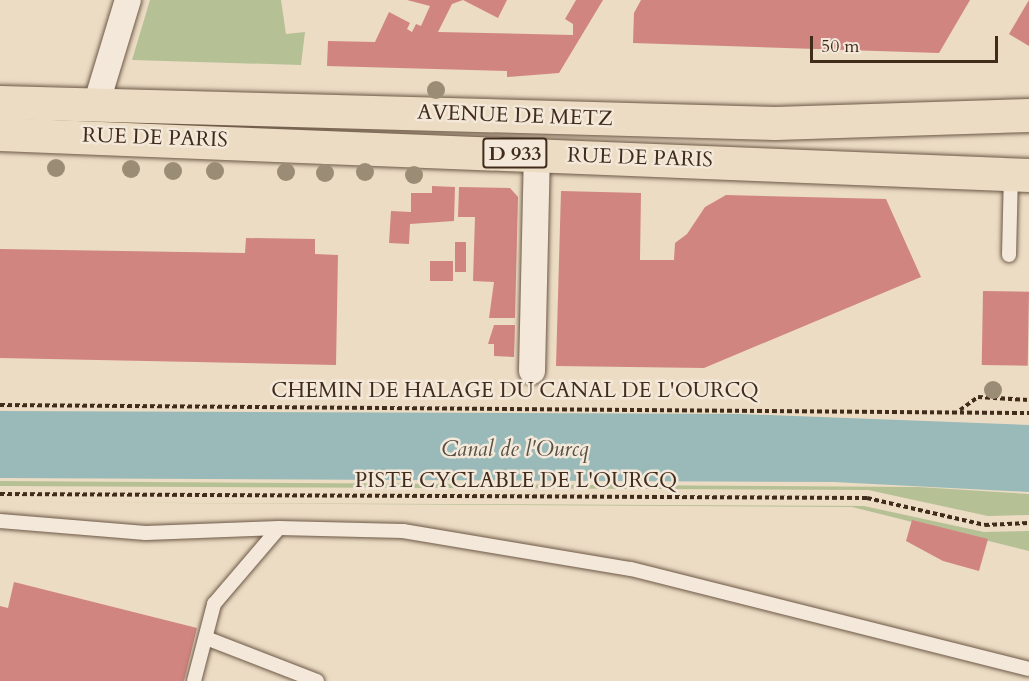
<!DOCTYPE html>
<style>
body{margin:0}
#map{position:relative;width:1029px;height:681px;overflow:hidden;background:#ecdcc4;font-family:Cardo,serif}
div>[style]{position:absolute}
.green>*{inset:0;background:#b6c095}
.water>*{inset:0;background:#99bab9}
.building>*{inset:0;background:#d08580;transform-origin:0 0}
.path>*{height:4px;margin-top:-2px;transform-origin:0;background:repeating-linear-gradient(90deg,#412c1c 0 4.5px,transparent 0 7.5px)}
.roads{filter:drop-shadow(0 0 2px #6c5846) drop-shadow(0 0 2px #6c5846)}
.service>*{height:14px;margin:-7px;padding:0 7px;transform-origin:7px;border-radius:7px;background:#f3e8d9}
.minor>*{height:26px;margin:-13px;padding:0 13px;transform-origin:13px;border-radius:13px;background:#f3e8d9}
.primary>*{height:33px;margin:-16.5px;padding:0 16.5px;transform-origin:16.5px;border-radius:16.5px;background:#ecdcc4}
.trees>*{width:18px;height:18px;margin:-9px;border-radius:50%;background:#9b8c75}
span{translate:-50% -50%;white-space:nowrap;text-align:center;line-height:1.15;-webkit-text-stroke:5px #f3e8d9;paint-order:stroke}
.shield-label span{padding:2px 4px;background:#f3e8d9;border:2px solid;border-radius:4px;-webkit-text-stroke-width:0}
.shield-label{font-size:20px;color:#412c1c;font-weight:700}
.street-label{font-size:21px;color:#412c1c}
.water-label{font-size:22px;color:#575043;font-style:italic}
.scale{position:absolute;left:810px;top:36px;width:188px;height:27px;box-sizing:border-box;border:3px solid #412c1c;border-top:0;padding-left:8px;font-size:18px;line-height:21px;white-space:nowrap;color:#412c1c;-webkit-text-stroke:4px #f3e8d9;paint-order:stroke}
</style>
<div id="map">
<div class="green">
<div style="clip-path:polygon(150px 0,281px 0,286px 34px,305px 32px,301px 65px,132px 60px)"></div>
<div style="clip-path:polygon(0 481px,919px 487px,1029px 494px,1029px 515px,988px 516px,868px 490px,0 486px)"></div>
<div style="clip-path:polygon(0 502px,864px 506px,984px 532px,1029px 531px,1029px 551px,852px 507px)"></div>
</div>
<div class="water">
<div style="clip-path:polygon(0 411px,740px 414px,1029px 425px,1029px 492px,834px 482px,0 478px)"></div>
</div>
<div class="building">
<div style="clip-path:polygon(407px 0,463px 0,452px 4px,438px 32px,573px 35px,573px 24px,565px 19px,576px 0,603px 0,559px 73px,507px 77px,507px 71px,327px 66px,328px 41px,375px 42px,389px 12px,410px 23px,407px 29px,412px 32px,416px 24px,421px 26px,430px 6px)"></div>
<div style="clip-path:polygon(463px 0,507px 0,498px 18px)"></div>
<div style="clip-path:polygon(641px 0,970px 0,939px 53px,633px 43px,634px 13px)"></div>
<div style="clip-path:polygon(1029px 0,1029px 46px,1009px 34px)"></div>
<div style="clip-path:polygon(432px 186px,455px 187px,454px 221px,410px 224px,409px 244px,389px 243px,391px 211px,411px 212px,411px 193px,432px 193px)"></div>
<div style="clip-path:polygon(459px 187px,510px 188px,518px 197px,515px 318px,489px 318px,494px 282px,473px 281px,475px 217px,458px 217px)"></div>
<div style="clip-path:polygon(561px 191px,641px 193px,640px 260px,674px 260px,675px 243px,687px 234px,705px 207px,726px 195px,886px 199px,921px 277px,704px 368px,556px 366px)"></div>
<div style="clip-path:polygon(246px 238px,315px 239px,315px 254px,338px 255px,336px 365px,0 358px,0 249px,245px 253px)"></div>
<div style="left:455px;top:242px;width:11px;height:30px"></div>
<div style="left:430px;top:261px;width:23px;height:20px"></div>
<div style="left:983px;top:291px;width:46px;height:74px;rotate:1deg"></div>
<div style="clip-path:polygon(494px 325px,515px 325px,514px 357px,494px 356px,494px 344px,488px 344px)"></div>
<div style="clip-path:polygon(912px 520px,988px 539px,979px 571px,943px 561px,906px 541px)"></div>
<div style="clip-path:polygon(14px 582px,197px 628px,184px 681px,0 681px,0 606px,8px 608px)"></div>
</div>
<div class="path">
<div style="left:0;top:405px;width:1029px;rotate:0.45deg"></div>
<div style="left:960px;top:410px;width:22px;rotate:-36deg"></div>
<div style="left:978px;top:397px;width:51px;rotate:3.4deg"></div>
<div style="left:0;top:494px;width:867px;rotate:0.26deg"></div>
<div style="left:867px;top:498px;width:121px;rotate:12.9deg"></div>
<div style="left:985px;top:525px;width:44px;rotate:-2.6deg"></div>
</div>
<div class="roads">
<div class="service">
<div style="left:1009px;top:255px;width:80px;rotate:-88.6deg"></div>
<div style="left:0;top:521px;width:146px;rotate:4.7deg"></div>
<div style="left:146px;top:533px;width:133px;rotate:-2.2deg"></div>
<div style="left:206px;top:638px;width:119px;rotate:21.2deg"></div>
<div style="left:194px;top:681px;width:80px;rotate:-75.4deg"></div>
<div style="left:214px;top:604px;width:100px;rotate:-49.5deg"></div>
<div style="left:279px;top:528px;width:124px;rotate:1.4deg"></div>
<div style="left:403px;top:531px;width:231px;rotate:9.5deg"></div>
<div style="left:631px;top:569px;width:410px;rotate:14.1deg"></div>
</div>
<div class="minor">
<div style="left:96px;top:105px;width:110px;rotate:-73.1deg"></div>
<div style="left:532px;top:371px;width:217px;rotate:-88.7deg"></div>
</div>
<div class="primary">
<div style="left:0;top:102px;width:775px;rotate:1.55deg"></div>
<div style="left:775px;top:123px;width:254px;rotate:-1.8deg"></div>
<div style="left:0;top:134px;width:1030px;rotate:2.28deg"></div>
</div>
</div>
<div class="trees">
<div style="left:436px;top:90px"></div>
<div style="left:56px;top:168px"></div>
<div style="left:131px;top:169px"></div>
<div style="left:173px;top:171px"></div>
<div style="left:215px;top:171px"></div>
<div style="left:286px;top:172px"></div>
<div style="left:365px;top:172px"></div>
<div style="left:325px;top:173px"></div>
<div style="left:414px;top:175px"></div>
<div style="left:993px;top:390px"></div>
</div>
<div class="shield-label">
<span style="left:515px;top:153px">D 933</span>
</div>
<div class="street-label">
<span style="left:515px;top:116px;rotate:2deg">AVENUE DE METZ</span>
<span style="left:155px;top:138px;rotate:2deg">RUE DE PARIS</span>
<span style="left:640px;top:158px;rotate:2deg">RUE DE PARIS</span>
<span style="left:515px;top:391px">CHEMIN DE HALAGE DU CANAL DE L'OURCQ</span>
<span style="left:516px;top:481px">PISTE CYCLABLE DE L'OURCQ</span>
</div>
<div class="water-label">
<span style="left:515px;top:450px">Canal de l'Ourcq</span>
</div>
<div class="scale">50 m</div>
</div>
